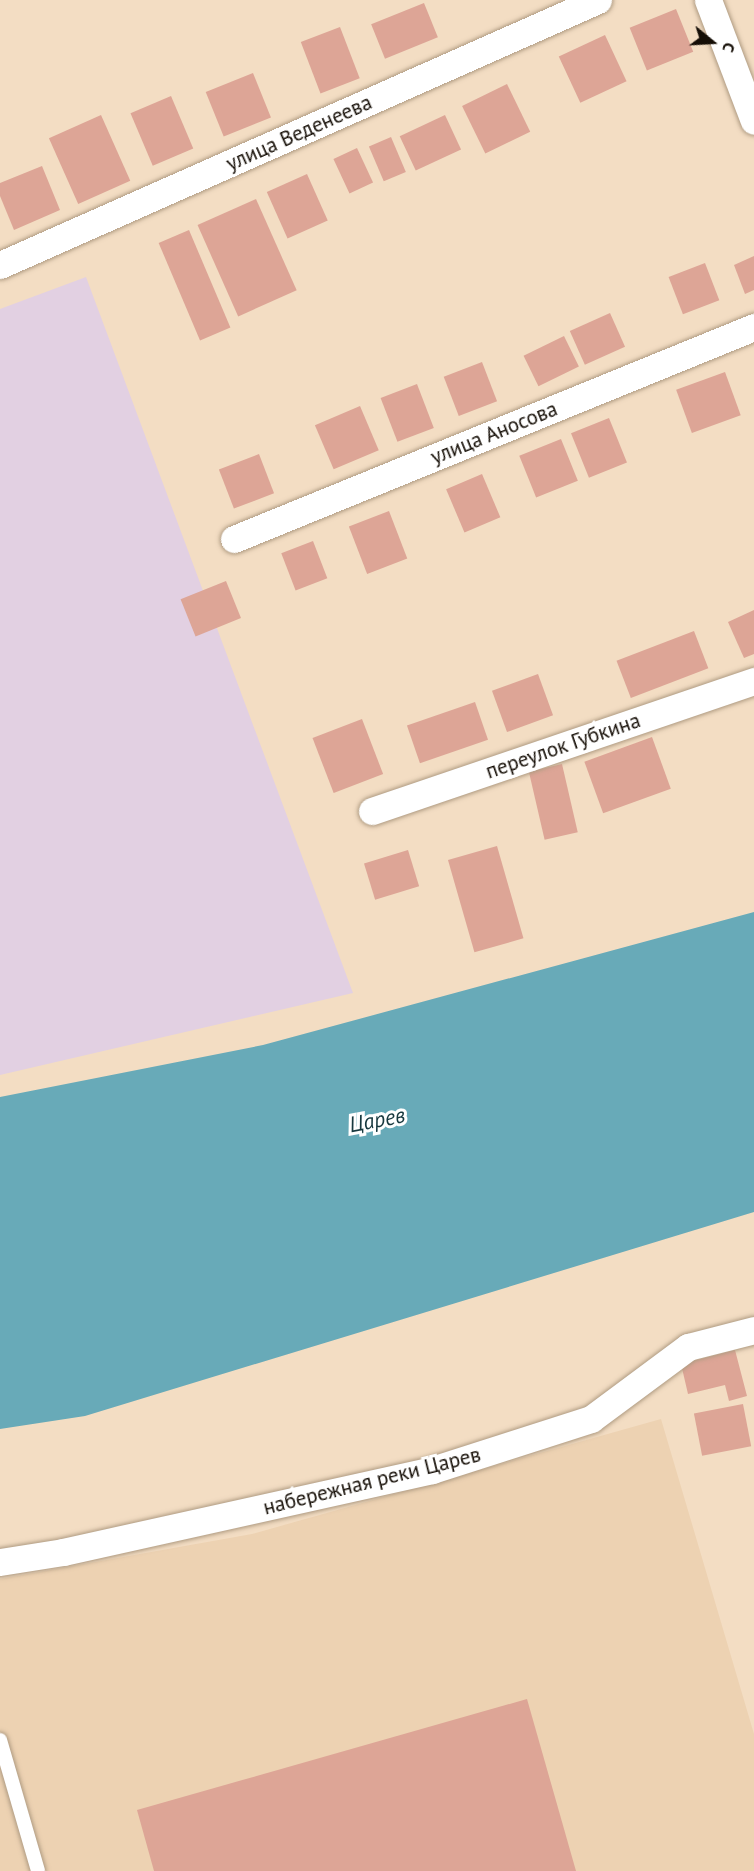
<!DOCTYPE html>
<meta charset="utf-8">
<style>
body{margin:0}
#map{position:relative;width:754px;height:1871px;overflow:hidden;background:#f3ddc3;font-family:"PT Sans",sans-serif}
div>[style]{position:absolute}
.built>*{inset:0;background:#edd2b2}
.industrial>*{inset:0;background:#e2d0e2}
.water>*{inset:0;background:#68aab8}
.building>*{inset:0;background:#dda596;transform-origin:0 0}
.roads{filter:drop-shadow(0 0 2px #af9b82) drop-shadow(0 0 2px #af9b82)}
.service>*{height:14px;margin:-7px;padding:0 7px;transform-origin:7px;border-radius:7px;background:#fff}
.minor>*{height:27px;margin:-13.5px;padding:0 13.5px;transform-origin:13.5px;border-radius:13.5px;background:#fff}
span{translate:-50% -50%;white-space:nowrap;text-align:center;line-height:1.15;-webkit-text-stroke:6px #fff;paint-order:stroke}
.street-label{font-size:21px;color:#150e06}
.water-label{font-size:22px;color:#17383e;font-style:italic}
.north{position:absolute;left:682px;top:12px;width:60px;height:60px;-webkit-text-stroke:4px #fff;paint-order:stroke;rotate:108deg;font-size:16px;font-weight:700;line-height:24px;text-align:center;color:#150e06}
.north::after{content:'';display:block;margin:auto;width:21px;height:27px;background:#150e06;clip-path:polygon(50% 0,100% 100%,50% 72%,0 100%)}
</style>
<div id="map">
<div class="built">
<div style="clip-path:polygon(661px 1419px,754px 1734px,754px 1871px,0 1871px,0 1579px,252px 1534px)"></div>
</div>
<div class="industrial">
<div style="clip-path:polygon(86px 277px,353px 993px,0 1075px,0 309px)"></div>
</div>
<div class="water">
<div style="clip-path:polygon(754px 912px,754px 1212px,85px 1416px,0 1429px,0 1097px,263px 1045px)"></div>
</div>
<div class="building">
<div style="left:424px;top:3px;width:37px;height:57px;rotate:68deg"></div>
<div style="left:676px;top:9px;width:46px;height:50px;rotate:68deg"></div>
<div style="left:340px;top:27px;width:55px;height:42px;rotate:69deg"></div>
<div style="left:605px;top:35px;width:51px;height:51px;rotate:65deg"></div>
<div style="left:253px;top:73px;width:48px;height:51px;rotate:68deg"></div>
<div style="left:507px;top:84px;width:53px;height:50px;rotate:64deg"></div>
<div style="left:171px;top:96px;width:57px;height:44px;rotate:67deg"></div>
<div style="left:101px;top:115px;width:72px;height:57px;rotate:66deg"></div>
<div style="left:445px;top:115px;width:38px;height:50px;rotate:65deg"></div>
<div style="left:391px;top:137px;width:38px;height:24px;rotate:67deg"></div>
<div style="left:357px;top:148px;width:38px;height:26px;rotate:65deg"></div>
<div style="clip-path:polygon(42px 166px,60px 210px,14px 230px,0 196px,0 183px)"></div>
<div style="left:307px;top:174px;width:51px;height:44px;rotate:66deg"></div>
<div style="left:256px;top:199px;width:100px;height:64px;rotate:66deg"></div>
<div style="left:189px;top:230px;width:106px;height:33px;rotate:67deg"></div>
<div style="clip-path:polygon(754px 256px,754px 290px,745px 294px,734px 265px)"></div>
<div style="left:705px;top:263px;width:40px;height:39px;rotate:69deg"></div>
<div style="left:610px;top:313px;width:37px;height:44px;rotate:66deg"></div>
<div style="left:564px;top:336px;width:34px;height:45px;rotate:64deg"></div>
<div style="left:482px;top:362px;width:42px;height:41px;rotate:69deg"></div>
<div style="left:725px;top:372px;width:46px;height:52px;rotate:70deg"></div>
<div style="left:417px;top:384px;width:47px;height:39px;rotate:69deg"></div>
<div style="left:360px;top:406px;width:48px;height:49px;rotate:67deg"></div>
<div style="left:609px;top:418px;width:48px;height:41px;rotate:68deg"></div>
<div style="left:561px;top:439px;width:45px;height:45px;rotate:68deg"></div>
<div style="left:259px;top:454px;width:42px;height:43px;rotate:69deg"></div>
<div style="left:482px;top:474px;width:47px;height:39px;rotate:67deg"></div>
<div style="left:389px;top:511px;width:51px;height:43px;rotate:69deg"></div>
<div style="left:313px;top:541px;width:40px;height:34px;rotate:69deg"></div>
<div style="left:226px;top:581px;width:40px;height:49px;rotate:68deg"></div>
<div style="clip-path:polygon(754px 610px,754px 654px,744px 658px,728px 622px)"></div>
<div style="left:694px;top:631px;width:40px;height:83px;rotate:69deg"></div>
<div style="left:538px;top:674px;width:44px;height:49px;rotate:70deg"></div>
<div style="left:475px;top:702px;width:40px;height:72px;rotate:71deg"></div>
<div style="left:362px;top:719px;width:59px;height:53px;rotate:69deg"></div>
<div style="left:652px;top:737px;width:55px;height:72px;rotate:70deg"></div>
<div style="left:562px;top:764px;width:70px;height:34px;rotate:77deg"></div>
<div style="left:497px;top:846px;width:96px;height:51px;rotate:74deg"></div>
<div style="left:408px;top:850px;width:38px;height:46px;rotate:73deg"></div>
<div style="clip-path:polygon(735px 1350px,747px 1396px,729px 1401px,725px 1385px,688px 1394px,681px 1364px)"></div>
<div style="left:743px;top:1404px;width:43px;height:50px;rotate:79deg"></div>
<div style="clip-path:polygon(527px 1699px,576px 1871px,154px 1871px,137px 1810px)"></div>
</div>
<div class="roads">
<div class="service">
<div style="left:0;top:1740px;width:136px;rotate:73.8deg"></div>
</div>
<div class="minor">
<div style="left:708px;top:0;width:129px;rotate:69.2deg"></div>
<div style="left:0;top:265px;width:654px;rotate:-23.9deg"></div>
<div style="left:234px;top:539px;width:562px;rotate:-22.18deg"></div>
<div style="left:372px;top:811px;width:404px;rotate:-18.8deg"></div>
<div style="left:0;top:1562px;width:64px;rotate:-9deg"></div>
<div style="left:63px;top:1552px;width:378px;rotate:-12.5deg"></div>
<div style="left:432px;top:1470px;width:167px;rotate:-17.8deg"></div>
<div style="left:591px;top:1419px;width:121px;rotate:-36.6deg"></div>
<div style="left:688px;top:1347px;width:68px;rotate:-14.4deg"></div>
</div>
</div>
<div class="street-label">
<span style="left:299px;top:133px;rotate:-24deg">улица Веденеева</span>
<span style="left:494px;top:433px;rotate:-22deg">улица Аносова</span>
<span style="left:563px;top:746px;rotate:-19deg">переулок Губкина</span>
<span style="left:372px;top:1481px;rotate:-14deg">набережная реки Царев</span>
</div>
<div class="water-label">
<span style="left:377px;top:1120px;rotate:-11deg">Царев</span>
</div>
<div class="north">С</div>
</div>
